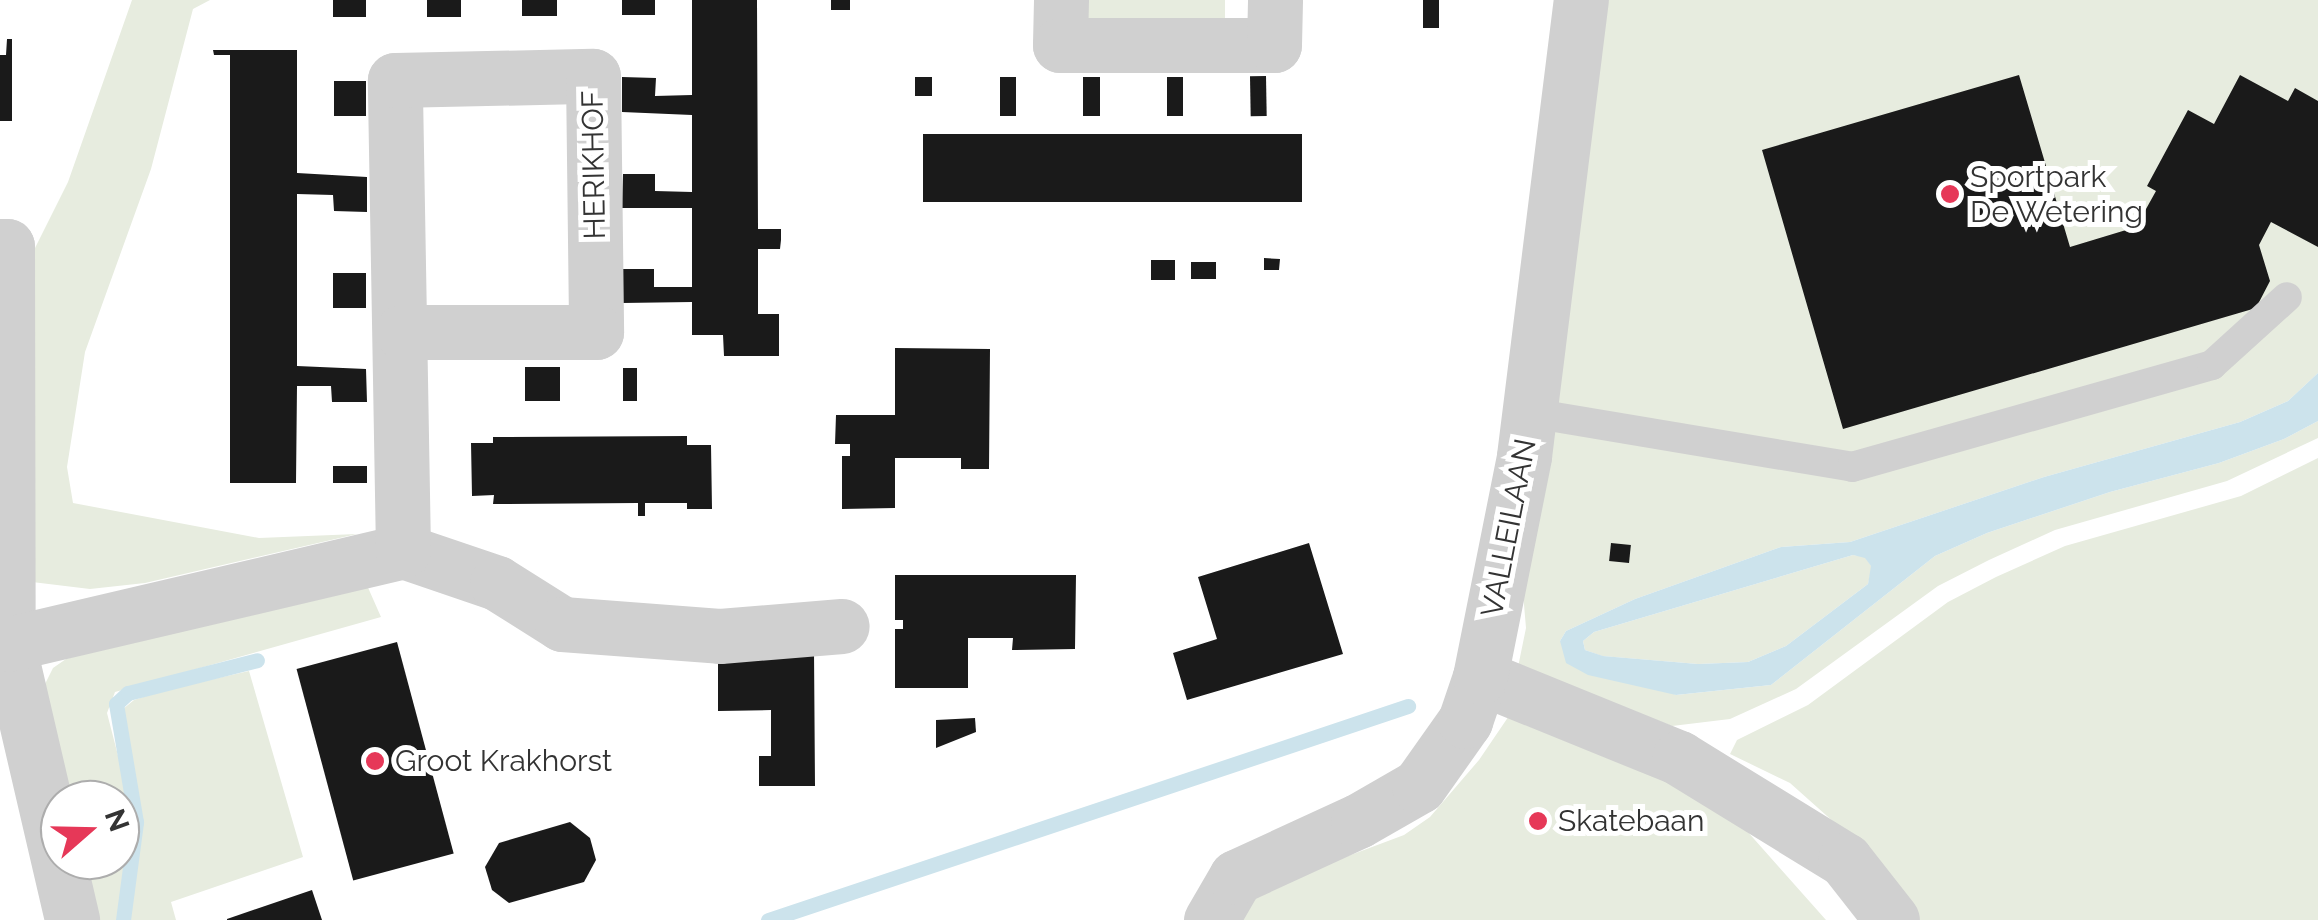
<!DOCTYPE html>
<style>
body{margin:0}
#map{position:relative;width:2318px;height:920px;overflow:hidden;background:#fff;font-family:Raleway,sans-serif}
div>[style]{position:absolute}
.green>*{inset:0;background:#e7ecdf;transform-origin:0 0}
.water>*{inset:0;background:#cce3ec}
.stream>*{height:15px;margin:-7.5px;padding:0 7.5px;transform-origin:7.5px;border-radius:7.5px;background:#cce3ec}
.building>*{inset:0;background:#1a1a1a;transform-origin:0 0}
.service>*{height:30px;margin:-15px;padding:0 15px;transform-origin:15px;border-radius:15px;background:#d0d0d0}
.minor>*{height:55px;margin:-27.5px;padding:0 27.5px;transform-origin:27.5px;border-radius:27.5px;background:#d0d0d0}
.dots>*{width:28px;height:28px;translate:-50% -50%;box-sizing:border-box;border:5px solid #fff;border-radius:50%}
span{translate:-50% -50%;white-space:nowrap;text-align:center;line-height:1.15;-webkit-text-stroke:10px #fff;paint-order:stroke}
.street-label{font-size:30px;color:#333}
.poi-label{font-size:30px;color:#333}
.left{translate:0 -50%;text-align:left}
.north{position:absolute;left:40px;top:780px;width:100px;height:100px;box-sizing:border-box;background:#fff;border:2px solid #adadad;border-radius:50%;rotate:70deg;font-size:28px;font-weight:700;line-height:40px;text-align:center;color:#333}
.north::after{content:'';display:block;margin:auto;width:35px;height:45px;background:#e63858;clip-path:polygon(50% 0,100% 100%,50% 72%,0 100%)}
</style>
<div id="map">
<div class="green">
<div style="clip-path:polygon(132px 0,210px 0,193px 9px,151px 169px,85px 352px,67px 467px,73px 503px,259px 538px,357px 534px,145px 583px,90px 589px,32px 582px,27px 264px,68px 182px)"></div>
<div style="left:1081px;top:0;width:144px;height:23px"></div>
<div style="clip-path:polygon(1606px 0,2318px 0,2318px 373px,2288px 401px,2240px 422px,2044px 477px,1850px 542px,1781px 547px,1635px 599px,1566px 631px,1560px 641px,1676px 695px,1771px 685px,1935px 556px,1987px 533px,2110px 492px,2219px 463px,2284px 439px,2318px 421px,2318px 438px,2227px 481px,2055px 530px,1989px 560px,1938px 586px,1796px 689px,1730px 719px,1672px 726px,1518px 667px,1526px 628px,1523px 593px)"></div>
<div style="clip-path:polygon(2318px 458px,2318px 920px,1910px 920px,1864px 849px,1790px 783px,1730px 754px,1737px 740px,1808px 705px,1948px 602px,1996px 577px,2065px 546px,2241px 496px)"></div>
<div style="clip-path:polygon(1853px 555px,1865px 557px,1872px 567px,1868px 584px,1786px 646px,1748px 662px,1698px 664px,1602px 656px,1585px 650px,1583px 641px,1594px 632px)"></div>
<div style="clip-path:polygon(347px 582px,366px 583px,381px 617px,115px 692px,107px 713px,129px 798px,129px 857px,118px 920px,96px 920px,83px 860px,120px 860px,120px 800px,69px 800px,45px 684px,53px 668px,66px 659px)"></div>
<div style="clip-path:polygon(249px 671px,303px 857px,171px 902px,176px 920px,130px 920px,141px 828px,123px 709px,134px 700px,165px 690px)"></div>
<div style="clip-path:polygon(1515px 707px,1567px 727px,1739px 822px,1826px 920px,1238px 920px,1247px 904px,1268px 886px,1404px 835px,1430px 817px,1479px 760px)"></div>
</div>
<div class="water">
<div style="clip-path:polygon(evenodd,2318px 373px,2318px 421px,2284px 439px,2219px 463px,2110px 492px,1987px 533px,1935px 556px,1771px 685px,1676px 695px,1588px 675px,1566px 663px,1560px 641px,1566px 631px,1635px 599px,1781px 547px,1850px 542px,2044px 477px,2240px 422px,2288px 401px,2318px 373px,1853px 555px,1865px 558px,1871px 566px,1868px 584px,1786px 646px,1748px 662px,1698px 664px,1603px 656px,1585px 650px,1583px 641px,1594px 632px,1853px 555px)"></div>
</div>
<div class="stream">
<div style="left:123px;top:920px;width:99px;rotate:-82.4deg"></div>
<div style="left:136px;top:822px;width:120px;rotate:-99.6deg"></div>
<div style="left:116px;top:704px;width:16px;rotate:-43deg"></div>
<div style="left:128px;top:693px;width:133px;rotate:-14.3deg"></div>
<div style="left:768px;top:920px;width:675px;rotate:-18.49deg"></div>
</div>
<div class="building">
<div style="left:333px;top:0;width:33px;height:17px"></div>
<div style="left:427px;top:0;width:34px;height:17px"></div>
<div style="left:522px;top:0;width:35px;height:16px"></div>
<div style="left:622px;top:0;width:33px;height:15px"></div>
<div style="clip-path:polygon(692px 0,757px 0,758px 229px,781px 229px,781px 240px,780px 249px,758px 249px,758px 314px,779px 314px,779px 356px,724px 356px,723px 335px,692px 335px,692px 302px,622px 303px,622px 269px,654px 269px,654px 287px,692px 287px,692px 208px,622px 208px,623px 174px,655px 174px,655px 191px,692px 192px,692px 115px,622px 112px,622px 77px,656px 78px,655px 96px,692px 95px)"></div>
<div style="left:831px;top:0;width:19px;height:10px"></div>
<div style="left:1423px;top:0;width:16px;height:28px"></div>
<div style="clip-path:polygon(7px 39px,12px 39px,12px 121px,0 121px,0 55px,6px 55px)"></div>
<div style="clip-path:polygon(213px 50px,297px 50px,297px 173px,367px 177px,367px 212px,334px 211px,333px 195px,297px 194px,297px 366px,366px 369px,367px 402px,332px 402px,331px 386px,297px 386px,296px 483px,230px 483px,230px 55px,214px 55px)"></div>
<div style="clip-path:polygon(2019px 75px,2070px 247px,2136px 227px,2156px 191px,2147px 186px,2188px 110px,2214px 124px,2240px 75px,2288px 101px,2295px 88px,2318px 101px,2318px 247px,2271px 222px,2259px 245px,2270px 281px,2256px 308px,1843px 429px,1762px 150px)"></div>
<div style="left:1266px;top:76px;width:40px;height:16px;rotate:89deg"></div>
<div style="left:915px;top:77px;width:17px;height:19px"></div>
<div style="left:1000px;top:77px;width:16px;height:39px"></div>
<div style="left:1083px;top:77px;width:17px;height:39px"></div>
<div style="left:1167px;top:77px;width:16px;height:39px"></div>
<div style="left:334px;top:81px;width:32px;height:35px"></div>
<div style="left:1302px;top:134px;width:68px;height:379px;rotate:90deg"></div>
<div style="clip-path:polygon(1264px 258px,1280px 259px,1279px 270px,1264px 270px)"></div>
<div style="left:1151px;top:260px;width:24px;height:20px"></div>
<div style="left:1191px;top:262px;width:25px;height:17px"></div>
<div style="left:333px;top:273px;width:33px;height:35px"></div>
<div style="clip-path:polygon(895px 348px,990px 349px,989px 469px,961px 469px,961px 458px,895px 458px,895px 508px,842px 509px,842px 456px,850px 456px,850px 444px,835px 444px,836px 415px,895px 415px)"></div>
<div style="left:525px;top:367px;width:35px;height:34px"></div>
<div style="left:623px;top:368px;width:14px;height:33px"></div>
<div style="clip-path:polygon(687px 436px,687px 445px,711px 445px,712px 509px,687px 509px,687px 503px,645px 503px,645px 516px,638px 516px,638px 503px,493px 504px,494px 495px,472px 496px,471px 443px,493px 443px,493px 437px)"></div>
<div style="left:333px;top:466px;width:34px;height:17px"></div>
<div style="clip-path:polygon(1309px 543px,1343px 654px,1187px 700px,1173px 653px,1217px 639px,1198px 577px)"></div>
<div style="left:1611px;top:543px;width:20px;height:18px;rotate:6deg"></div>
<div style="clip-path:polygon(895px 575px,1076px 575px,1075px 649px,1012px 650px,1013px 638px,968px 638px,968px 688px,895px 688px,895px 629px,903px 629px,903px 620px,895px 620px)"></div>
<div style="left:397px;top:642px;width:219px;height:104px;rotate:75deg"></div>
<div style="clip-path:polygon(814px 650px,815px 786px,759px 786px,759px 756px,771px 756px,771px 710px,718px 711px,718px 656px)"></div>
<div style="clip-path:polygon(975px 718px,976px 732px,936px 748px,936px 720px)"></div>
<div style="clip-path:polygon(570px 822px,590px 838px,596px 860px,584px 882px,509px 903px,492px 890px,485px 867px,499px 843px)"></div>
<div style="clip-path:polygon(312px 890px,322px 920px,227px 920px,227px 919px)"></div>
</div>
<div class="service">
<div style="left:1531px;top:413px;width:326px;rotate:9.5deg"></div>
<div style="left:1852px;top:467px;width:374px;rotate:-15.8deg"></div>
<div style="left:2212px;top:365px;width:101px;rotate:-42.2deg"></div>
</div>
<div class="minor">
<div style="left:1061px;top:0;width:45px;rotate:91.3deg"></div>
<div style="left:1060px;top:45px;width:214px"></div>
<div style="left:1274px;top:45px;width:45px;rotate:-88.7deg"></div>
<div style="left:0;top:246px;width:7px"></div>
<div style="left:7px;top:246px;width:398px;rotate:89.9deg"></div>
<div style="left:8px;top:644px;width:283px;rotate:76.9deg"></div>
<div style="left:403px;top:551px;width:99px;rotate:18.8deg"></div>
<div style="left:497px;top:583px;width:77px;rotate:32.2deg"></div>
<div style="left:562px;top:624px;width:158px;rotate:4.3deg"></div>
<div style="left:720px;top:636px;width:122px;rotate:-4.7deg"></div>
<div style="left:8px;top:644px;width:406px;rotate:-13.2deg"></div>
<div style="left:403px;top:551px;width:471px;rotate:-91deg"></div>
<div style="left:395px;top:80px;width:198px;rotate:-1.2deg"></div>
<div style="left:593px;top:76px;width:256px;rotate:89.3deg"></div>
<div style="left:596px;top:332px;width:194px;rotate:180deg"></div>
<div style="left:1480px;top:677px;width:215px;rotate:22.1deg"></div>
<div style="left:1679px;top:758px;width:195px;rotate:31.6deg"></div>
<div style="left:1845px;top:860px;width:76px;rotate:51.9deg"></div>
<div style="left:1211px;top:920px;width:50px;rotate:-59.8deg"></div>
<div style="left:1236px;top:877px;width:134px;rotate:-24.7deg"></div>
<div style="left:1358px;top:821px;width:70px;rotate:-29.8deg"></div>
<div style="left:1419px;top:786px;width:80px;rotate:-54.7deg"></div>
<div style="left:1465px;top:721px;width:46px;rotate:-71.2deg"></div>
<div style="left:1480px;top:677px;width:225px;rotate:-78.7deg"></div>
<div style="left:1524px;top:456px;width:460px;rotate:-82.9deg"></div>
</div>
<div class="dots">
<div style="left:1950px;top:194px;background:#e63858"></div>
<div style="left:375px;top:761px;background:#e63858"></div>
<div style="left:1538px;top:821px;background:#e63858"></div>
</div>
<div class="street-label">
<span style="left:594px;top:165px;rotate:-91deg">HERIKHOF</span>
<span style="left:1509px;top:528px;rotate:-79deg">VALLEILAAN</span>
</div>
<div class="poi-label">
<span class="left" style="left:1970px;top:194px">Sportpark<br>De Wetering</span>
<span class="left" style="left:395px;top:761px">Groot Krakhorst</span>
<span class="left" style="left:1558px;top:821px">Skatebaan</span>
</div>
<div class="north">N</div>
</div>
